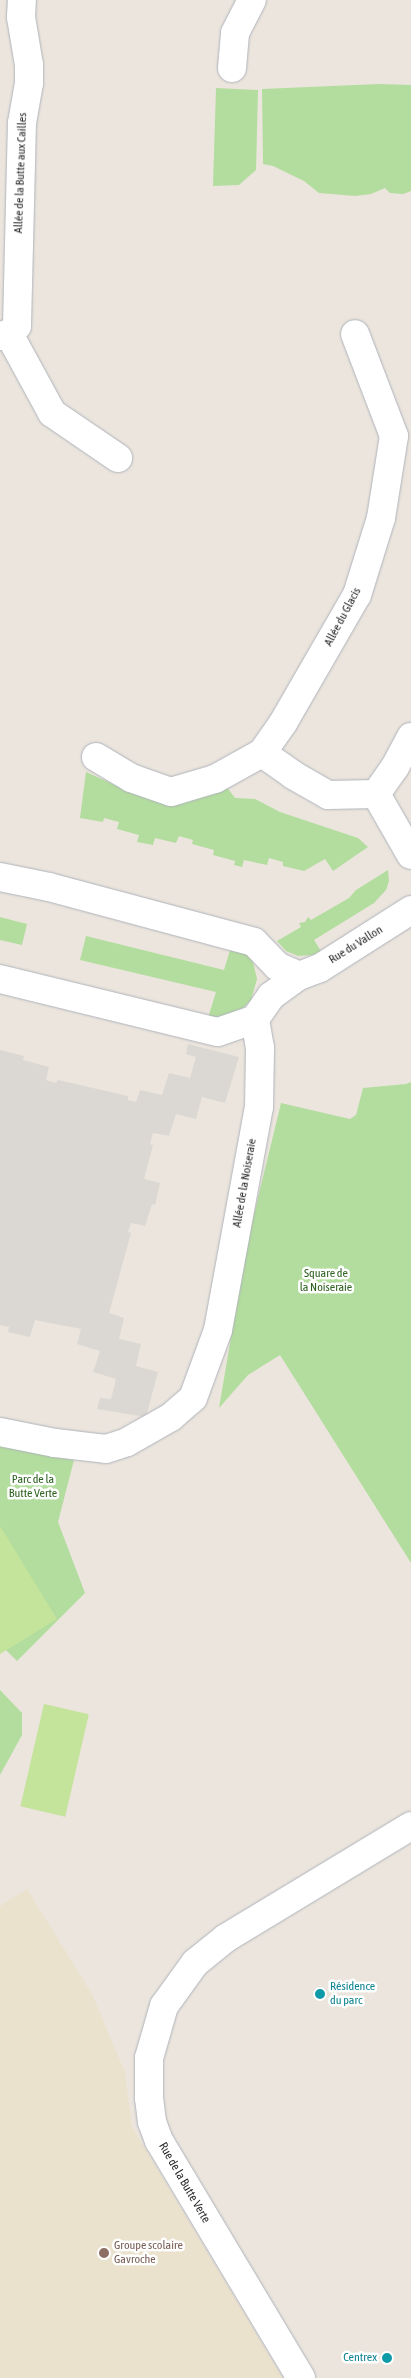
<!DOCTYPE html>
<meta charset="utf-8">
<style>
body{margin:0}
#map{position:relative;width:411px;height:2378px;overflow:hidden;background:#ebe5dd;font-family:"Asap Condensed",sans-serif}
div>[style]{position:absolute}
.education>*{inset:0;background:#ebe2ce}
.green>*{inset:0;background:#b3dd9e}
.pitch>*{inset:0;background:#c4e39b;transform-origin:0 0}
.plaza>*{inset:0;background:#dbd8d3}
.roads{filter:drop-shadow(0 0 1px #b0b3bc) drop-shadow(0 0 1px #b0b3bc)}
.minor>*{height:28px;margin:-14px;padding:0 14px;transform-origin:14px;border-radius:14px;background:#fff}
.dots>*{width:14px;height:14px;translate:-50% -50%;box-sizing:border-box;border:2px solid #fff;border-radius:50%}
span{translate:-50% -50%;white-space:nowrap;text-align:center;line-height:1.15;-webkit-text-stroke:5px #fff;paint-order:stroke}
.street-label{font-size:12px;color:#2a2a2a}
.park-label{font-size:12px;color:#2d6120}
.culture-label{font-size:12px;color:#0d838f}
.left{translate:0 -50%;text-align:left}
.right{translate:-100% -50%;text-align:right}
.education-label{font-size:12px;color:#785e54}
</style>
<div id="map">
<div class="education">
<div style="clip-path:polygon(27px 1889px,92px 1994px,125px 2072px,132px 2127px,283px 2378px,0 2378px,0 1906px)"></div>
</div>
<div class="green">
<div style="clip-path:polygon(379px 84px,411px 85px,411px 191px,403px 194px,390px 193px,385px 188px,371px 194px,355px 196px,319px 193px,304px 181px,273px 166px,263px 164px,262px 89px)"></div>
<div style="clip-path:polygon(216px 88px,258px 90px,256px 170px,239px 185px,213px 186px)"></div>
<div style="clip-path:polygon(86px 772px,135px 794px,226px 786px,235px 798px,255px 799px,280px 812px,358px 838px,368px 847px,333px 871px,325px 859px,304px 871px,283px 866px,283px 862px,269px 858px,267px 865px,244px 860px,242px 867px,234px 865px,235px 861px,213px 855px,214px 850px,192px 844px,193px 840px,179px 836px,176px 843px,155px 838px,153px 845px,137px 842px,139px 835px,117px 829px,119px 822px,104px 818px,103px 822px,80px 818px)"></div>
<div style="clip-path:polygon(388px 870px,389px 881px,386px 890px,374px 903px,314px 940px,321px 951px,312px 955px,298px 956px,286px 951px,277px 941px,301px 927px,299px 923px,305px 922px,308px 917px,311px 920px,349px 898px,356px 890px)"></div>
<div style="clip-path:polygon(0 917px,27px 924px,22px 945px,0 940px)"></div>
<div style="clip-path:polygon(86px 936px,224px 970px,231px 947px,246px 953px,253px 962px,257px 979px,251px 1000px,238px 1013px,224px 1018px,208px 1018px,216px 992px,80px 960px)"></div>
<div style="clip-path:polygon(411px 1082px,411px 1563px,280px 1355px,248px 1375px,219px 1408px,247px 1243px,281px 1103px,350px 1119px,356px 1115px,363px 1088px,406px 1084px)"></div>
<div style="clip-path:polygon(0 1446px,74px 1460px,58px 1522px,85px 1593px,17px 1661px,6px 1650px,0 1560px)"></div>
<div style="clip-path:polygon(0 1690px,22px 1713px,22px 1735px,0 1775px)"></div>
</div>
<div class="pitch">
<div style="clip-path:polygon(0 1526px,57px 1619px,0 1654px)"></div>
<div style="left:44px;top:1704px;width:46px;height:105px;rotate:13deg"></div>
</div>
<div class="plaza">
<div style="clip-path:polygon(188px 1044px,239px 1057px,225px 1103px,202px 1097px,196px 1119px,176px 1114px,169px 1136px,153px 1133px,150px 1144px,153px 1145px,144px 1179px,160px 1183px,155px 1205px,152px 1204px,145px 1226px,131px 1223px,128px 1232px,131px 1233px,109px 1313px,124px 1318px,119px 1339px,141px 1344px,136px 1366px,158px 1372px,146px 1417px,97px 1409px,100px 1398px,111px 1399px,116px 1379px,93px 1372px,100px 1351px,77px 1344px,81px 1329px,35px 1320px,30px 1337px,8px 1332px,9px 1327px,0 1325px,0 1050px,24px 1056px,23px 1060px,49px 1067px,46px 1080px,56px 1083px,58px 1080px,128px 1096px,128px 1100px,136px 1102px,140px 1090px,162px 1095px,169px 1073px,190px 1078px,196px 1057px,186px 1054px)"></div>
</div>
<div class="roads">
<div class="minor">
<div style="left:232px;top:68px;width:35px;rotate:-85deg"></div>
<div style="left:235px;top:33px;width:37px;rotate:-63deg"></div>
<div style="left:9px;top:334px;width:90px;rotate:61.4deg"></div>
<div style="left:52px;top:413px;width:80px;rotate:34.3deg"></div>
<div style="left:0;top:336px;width:9px;rotate:-13deg"></div>
<div style="left:9px;top:334px;width:11px;rotate:-45deg"></div>
<div style="left:17px;top:326px;width:203px;rotate:-88.6deg"></div>
<div style="left:22px;top:123px;width:41px;rotate:-80.1deg"></div>
<div style="left:29px;top:83px;width:18px;rotate:-90deg"></div>
<div style="left:29px;top:65px;width:49px;rotate:-99.5deg"></div>
<div style="left:21px;top:17px;width:17px;rotate:-87deg"></div>
<div style="left:262px;top:753px;width:38px;rotate:35deg"></div>
<div style="left:293px;top:775px;width:40px;rotate:29.7deg"></div>
<div style="left:328px;top:795px;width:48px;rotate:-1.2deg"></div>
<div style="left:96px;top:757px;width:41px;rotate:31deg"></div>
<div style="left:131px;top:778px;width:42px;rotate:19.3deg"></div>
<div style="left:171px;top:792px;width:46px;rotate:-16.5deg"></div>
<div style="left:215px;top:779px;width:54px;rotate:-29deg"></div>
<div style="left:262px;top:753px;width:37px;rotate:-55deg"></div>
<div style="left:283px;top:723px;width:148px;rotate:-60deg"></div>
<div style="left:357px;top:595px;width:81px;rotate:-72.7deg"></div>
<div style="left:381px;top:518px;width:83px;rotate:-81deg"></div>
<div style="left:394px;top:436px;width:109px;rotate:-110.9deg"></div>
<div style="left:376px;top:794px;width:70px;rotate:60.2deg"></div>
<div style="left:376px;top:794px;width:33px;rotate:-55deg"></div>
<div style="left:395px;top:767px;width:34px;rotate:-62deg"></div>
<div style="left:0;top:877px;width:50px;rotate:11.5deg"></div>
<div style="left:49px;top:887px;width:212px;rotate:15deg"></div>
<div style="left:254px;top:942px;width:33px;rotate:46deg"></div>
<div style="left:277px;top:966px;width:24px;rotate:24deg"></div>
<div style="left:0;top:979px;width:224px;rotate:13.7deg"></div>
<div style="left:218px;top:1032px;width:39px;rotate:-19deg"></div>
<div style="left:255px;top:1019px;width:28px;rotate:-55deg"></div>
<div style="left:271px;top:996px;width:34px;rotate:-36deg"></div>
<div style="left:299px;top:976px;width:22px;rotate:-21deg"></div>
<div style="left:320px;top:968px;width:108px;rotate:-32.5deg"></div>
<div style="left:0;top:1432px;width:56px;rotate:11.3deg"></div>
<div style="left:55px;top:1443px;width:51px;rotate:6.7deg"></div>
<div style="left:106px;top:1449px;width:22px;rotate:-18deg"></div>
<div style="left:127px;top:1442px;width:51px;rotate:-29.6deg"></div>
<div style="left:171px;top:1417px;width:29px;rotate:-41deg"></div>
<div style="left:193px;top:1398px;width:72px;rotate:-69.8deg"></div>
<div style="left:218px;top:1330px;width:227px;rotate:-79.6deg"></div>
<div style="left:259px;top:1107px;width:59px;rotate:-89deg"></div>
<div style="left:260px;top:1048px;width:29px;rotate:-100deg"></div>
<div style="left:301px;top:2378px;width:276px;rotate:-120.9deg"></div>
<div style="left:159px;top:2141px;width:20px;rotate:-110deg"></div>
<div style="left:152px;top:2122px;width:24px;rotate:-97deg"></div>
<div style="left:149px;top:2098px;width:40px;rotate:-90deg"></div>
<div style="left:149px;top:2058px;width:54px;rotate:-73.9deg"></div>
<div style="left:164px;top:2006px;width:53px;rotate:-54.2deg"></div>
<div style="left:195px;top:1963px;width:40px;rotate:-39deg"></div>
<div style="left:226px;top:1938px;width:216px;rotate:-31.2deg"></div>
</div>
</div>
<div class="dots">
<div style="left:320px;top:1994px;background:#0f9aa8"></div>
<div style="left:104px;top:2253px;background:#8d6e63"></div>
<div style="left:387px;top:2358px;background:#0f9aa8"></div>
</div>
<div class="street-label">
<span style="left:21px;top:173px;rotate:-88deg">Allée de la Butte aux Cailles</span>
<span style="left:343px;top:617px;rotate:-62deg">Allée du Glacis</span>
<span style="left:356px;top:945px;rotate:-32deg">Rue du Vallon</span>
<span style="left:245px;top:1183px;rotate:-80deg">Allée de la Noiseraie</span>
<span style="left:184px;top:2183px;rotate:60deg">Rue de la Butte Verte</span>
</div>
<div class="park-label">
<span style="left:326px;top:1281px">Square de<br>la Noiseraie</span>
<span style="left:33px;top:1487px">Parc de la<br>Butte Verte</span>
</div>
<div class="culture-label">
<span class="left" style="left:330px;top:1994px">Résidence<br>du parc</span>
<span class="right" style="left:377px;top:2358px">Centrex</span>
</div>
<div class="education-label">
<span class="left" style="left:114px;top:2253px">Groupe scolaire<br>Gavroche</span>
</div>
</div>
